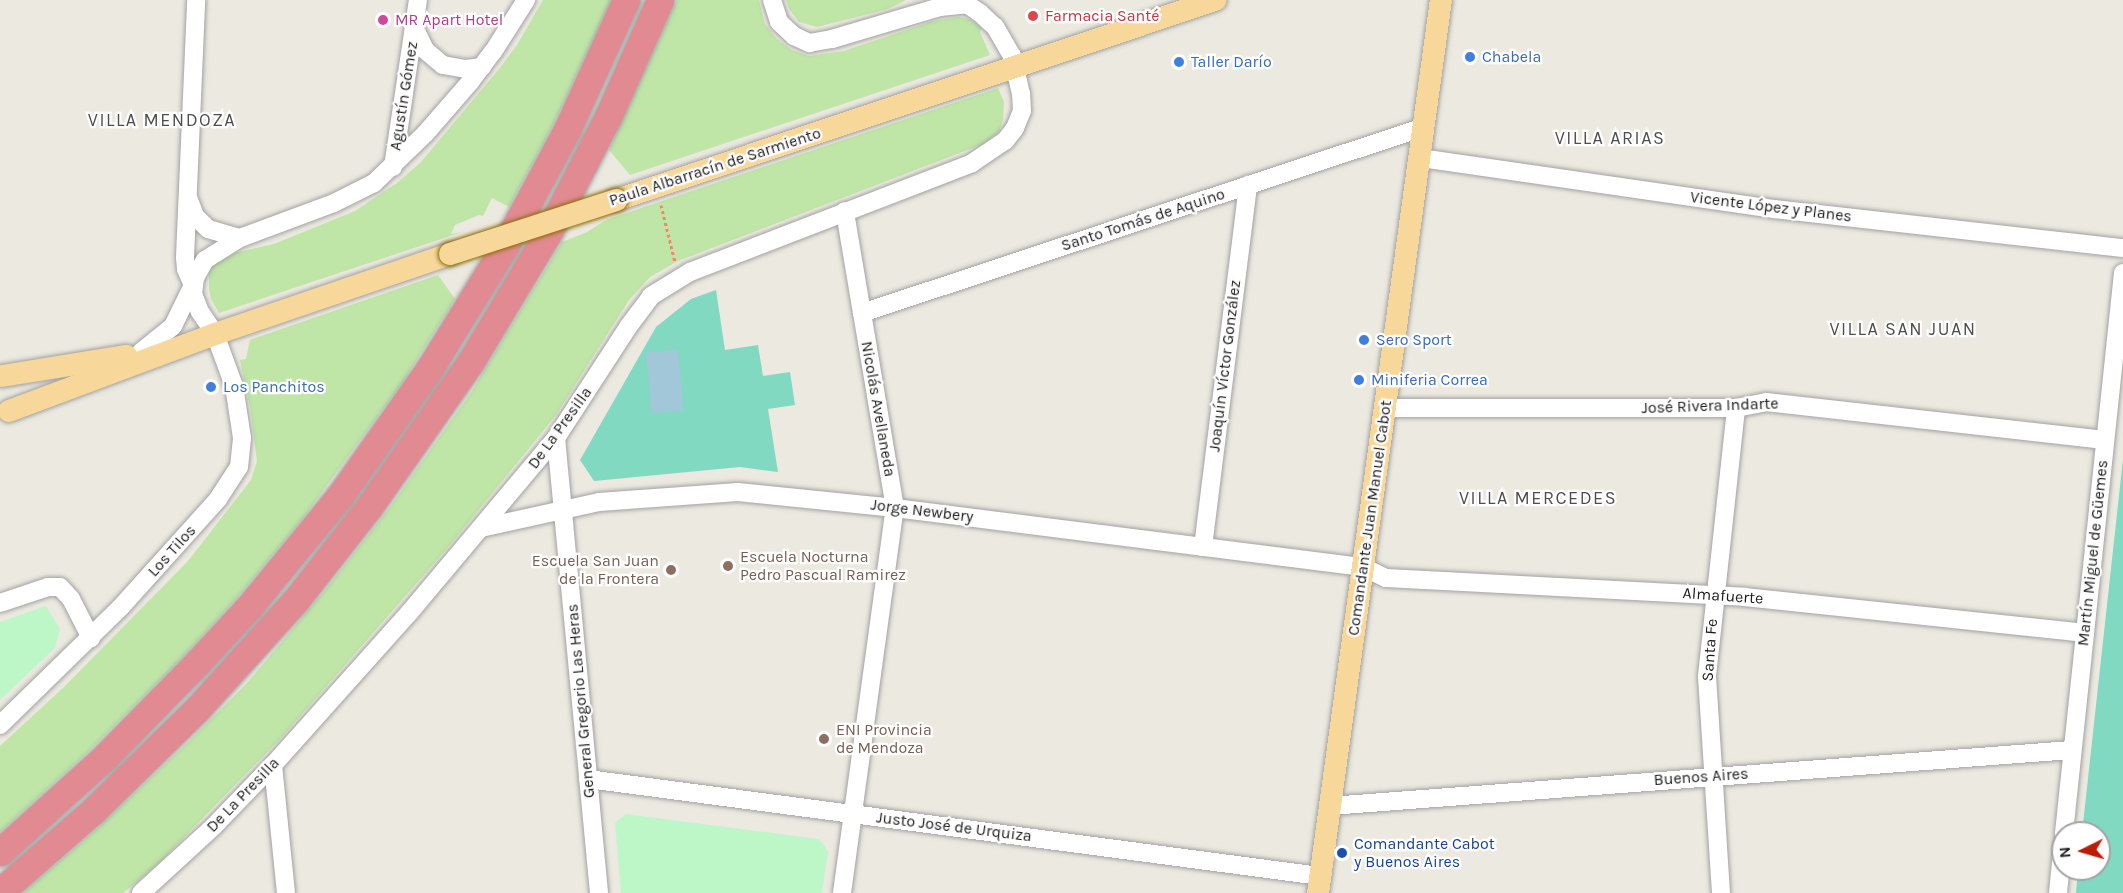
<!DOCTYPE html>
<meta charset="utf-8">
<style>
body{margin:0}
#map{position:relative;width:2123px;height:893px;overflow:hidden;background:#ece9e0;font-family:Karla,sans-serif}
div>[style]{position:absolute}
.grass>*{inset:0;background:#bfe5a7}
.park>*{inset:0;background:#bdf6c7}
.pitch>*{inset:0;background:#80d9c0}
.water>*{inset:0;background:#a2c7d9;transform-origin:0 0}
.path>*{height:3px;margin-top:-1.5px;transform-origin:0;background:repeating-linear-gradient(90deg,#f4856a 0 3px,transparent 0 6px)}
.roads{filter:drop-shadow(0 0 2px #a2a2a2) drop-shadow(0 0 2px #a2a2a2)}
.minor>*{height:18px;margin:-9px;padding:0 9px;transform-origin:9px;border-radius:9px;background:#fff}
.major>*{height:22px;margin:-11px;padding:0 11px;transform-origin:11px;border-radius:11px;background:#f8d89a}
.highway>*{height:27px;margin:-13.5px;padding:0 13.5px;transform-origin:13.5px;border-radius:13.5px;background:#e28a91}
.bridges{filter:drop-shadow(0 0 2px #8c6c06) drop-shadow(0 0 2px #8c6c06)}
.major-bridge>*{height:22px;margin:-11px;padding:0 11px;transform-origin:11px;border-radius:11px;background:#f8d89a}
.dots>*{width:16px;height:16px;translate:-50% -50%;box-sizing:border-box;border:3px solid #fff;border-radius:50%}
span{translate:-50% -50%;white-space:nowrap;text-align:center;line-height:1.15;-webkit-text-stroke:4.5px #fff;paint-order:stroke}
.health-label{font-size:16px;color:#be3a42}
.left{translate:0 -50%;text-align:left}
.hotel-label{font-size:16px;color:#b23c85}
.shop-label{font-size:16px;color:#366cbe}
.street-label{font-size:16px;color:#1b1b1b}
.education-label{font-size:16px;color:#785e54}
.right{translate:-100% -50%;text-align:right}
.transit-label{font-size:16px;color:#164399}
.neighbourhood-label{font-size:18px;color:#4e4e4e;letter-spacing:1.5px}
.north{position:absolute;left:2051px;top:821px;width:60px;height:60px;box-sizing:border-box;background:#fff;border:2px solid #a4a4a4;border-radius:50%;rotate:265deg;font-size:16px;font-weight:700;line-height:24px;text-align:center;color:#1b1b1b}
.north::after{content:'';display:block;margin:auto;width:21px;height:27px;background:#bd1a08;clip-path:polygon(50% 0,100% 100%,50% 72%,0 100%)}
</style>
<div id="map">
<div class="grass">
<div style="clip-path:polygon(543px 0,611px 0,554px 123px,509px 207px,492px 198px,483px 216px,479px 215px,455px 225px,451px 234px,462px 232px,219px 313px,211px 299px,209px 288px,209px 271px,214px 265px,234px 253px,274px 244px,355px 211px,397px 183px,421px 162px,499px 69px,517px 45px)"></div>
<div style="clip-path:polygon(677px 0,759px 0,765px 24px,777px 39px,792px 50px,809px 56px,844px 51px,933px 21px,958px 17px,969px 19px,982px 28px,980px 32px,990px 55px,630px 175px,609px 150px)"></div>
<div style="clip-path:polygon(786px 0,906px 0,888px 9px,817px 27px,799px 22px,789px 9px)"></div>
<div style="clip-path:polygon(998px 88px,1004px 102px,1003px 120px,999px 132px,983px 144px,678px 261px,650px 277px,629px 300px,556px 415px,450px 545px,281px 738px,157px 865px,123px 893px,23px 893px,99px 827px,186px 744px,247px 683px,327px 588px,390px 507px,472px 391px,562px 242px,587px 232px,606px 220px)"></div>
<div style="clip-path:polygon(438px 275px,455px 299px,402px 383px,303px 518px,236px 599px,175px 665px,89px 751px,0 832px,0 746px,65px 686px,188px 561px,251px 480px,257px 461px,250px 407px,240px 360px,246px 359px,250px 340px)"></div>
</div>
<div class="park">
<div style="clip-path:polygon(46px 606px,60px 629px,55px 648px,0 700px,0 622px)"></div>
<div style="clip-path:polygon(626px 814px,819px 839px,828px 851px,822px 893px,621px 893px,615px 823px)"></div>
</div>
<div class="pitch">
<div style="clip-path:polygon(716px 290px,725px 350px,758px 345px,763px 376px,790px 372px,795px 405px,768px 409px,778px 472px,740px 467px,594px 481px,580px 460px,656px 327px,691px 299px)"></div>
<div style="clip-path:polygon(2123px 459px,2123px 893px,2076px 893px,2078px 869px,2099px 869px,2099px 833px,2082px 833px)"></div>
</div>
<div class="water">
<div style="left:678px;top:350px;width:61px;height:32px;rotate:85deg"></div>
</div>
<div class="path">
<div style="left:661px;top:205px;width:59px;rotate:76.2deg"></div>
</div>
<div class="roads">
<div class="minor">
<div style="left:772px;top:0;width:23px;rotate:72deg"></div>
<div style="left:779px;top:22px;width:21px;rotate:43deg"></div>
<div style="left:794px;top:36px;width:17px;rotate:25deg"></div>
<div style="left:809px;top:43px;width:23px;rotate:-10deg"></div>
<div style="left:832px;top:39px;width:113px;rotate:-16.5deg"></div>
<div style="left:940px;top:7px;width:27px;rotate:-6deg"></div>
<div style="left:414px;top:27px;width:25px;rotate:64deg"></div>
<div style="left:425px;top:50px;width:23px;rotate:40deg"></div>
<div style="left:443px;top:65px;width:23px;rotate:10deg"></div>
<div style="left:466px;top:69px;width:16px;rotate:-7deg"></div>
<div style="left:1420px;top:158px;width:358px;rotate:8.2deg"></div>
<div style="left:1774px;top:209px;width:351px;rotate:6.4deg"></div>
<div style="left:393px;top:167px;width:169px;rotate:-81.5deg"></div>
<div style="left:189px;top:200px;width:17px;rotate:69deg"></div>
<div style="left:195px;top:216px;width:18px;rotate:45deg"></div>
<div style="left:208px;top:229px;width:33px;rotate:16deg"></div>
<div style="left:862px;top:313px;width:592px;rotate:-18.31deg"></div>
<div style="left:141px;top:352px;width:41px;rotate:-39.1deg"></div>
<div style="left:173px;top:326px;width:46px;rotate:-64deg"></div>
<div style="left:193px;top:285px;width:17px;rotate:-114deg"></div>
<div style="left:186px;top:269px;width:12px;rotate:-95deg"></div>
<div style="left:185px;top:257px;width:257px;rotate:-87.5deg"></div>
<div style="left:1385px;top:408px;width:351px"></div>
<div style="left:1736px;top:408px;width:31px;rotate:-11deg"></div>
<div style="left:1766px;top:402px;width:341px;rotate:6.4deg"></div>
<div style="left:556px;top:438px;width:457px;rotate:84.6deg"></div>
<div style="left:481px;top:528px;width:121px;rotate:-12.4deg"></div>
<div style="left:599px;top:502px;width:139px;rotate:-4.1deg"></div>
<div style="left:738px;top:492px;width:158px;rotate:5.8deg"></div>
<div style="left:895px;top:508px;width:472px;rotate:7.2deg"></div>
<div style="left:1363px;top:567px;width:25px;rotate:26deg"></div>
<div style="left:1386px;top:578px;width:359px;rotate:3deg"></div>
<div style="left:1744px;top:597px;width:342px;rotate:6deg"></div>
<div style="left:1203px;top:547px;width:365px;rotate:-82.9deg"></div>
<div style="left:0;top:603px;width:51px;rotate:-18.4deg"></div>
<div style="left:48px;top:587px;width:12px"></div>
<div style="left:60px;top:587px;width:16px;rotate:47deg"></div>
<div style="left:71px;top:599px;width:44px;rotate:62.9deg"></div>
<div style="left:0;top:725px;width:168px;rotate:-44.3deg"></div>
<div style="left:120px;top:608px;width:147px;rotate:-48deg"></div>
<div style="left:218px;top:499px;width:38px;rotate:-57deg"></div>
<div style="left:239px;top:467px;width:29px;rotate:-84deg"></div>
<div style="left:242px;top:438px;width:53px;rotate:-98.7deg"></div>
<div style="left:234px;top:386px;width:55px;rotate:-110.1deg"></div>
<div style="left:215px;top:334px;width:27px;rotate:-124deg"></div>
<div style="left:200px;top:312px;width:19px;rotate:-111deg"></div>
<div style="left:193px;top:294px;width:16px;rotate:-83deg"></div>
<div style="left:195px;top:278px;width:21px;rotate:-61deg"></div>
<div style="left:205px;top:260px;width:41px;rotate:-32.2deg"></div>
<div style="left:240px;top:238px;width:100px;rotate:-20.4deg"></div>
<div style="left:334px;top:203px;width:45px;rotate:-26.6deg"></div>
<div style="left:374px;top:183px;width:71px;rotate:-43.9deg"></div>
<div style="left:425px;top:134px;width:69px;rotate:-49.1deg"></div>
<div style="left:470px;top:82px;width:38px;rotate:-53deg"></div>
<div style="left:493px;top:52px;width:62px;rotate:-57.6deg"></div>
<div style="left:273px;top:765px;width:129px;rotate:84.2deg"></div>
<div style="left:588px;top:779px;width:738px;rotate:7.55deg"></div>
<div style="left:1330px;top:806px;width:744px;rotate:-4.32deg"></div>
<div style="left:2064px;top:833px;width:563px;rotate:-83.99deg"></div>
<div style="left:141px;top:893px;width:99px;rotate:-42.5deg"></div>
<div style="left:214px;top:826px;width:85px;rotate:-46deg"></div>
<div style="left:273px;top:765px;width:204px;rotate:-48.2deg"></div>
<div style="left:409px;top:613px;width:229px;rotate:-50deg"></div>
<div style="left:556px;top:438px;width:132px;rotate:-57deg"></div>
<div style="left:628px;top:327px;width:39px;rotate:-53deg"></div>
<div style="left:651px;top:296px;width:46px;rotate:-31.6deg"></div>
<div style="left:690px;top:272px;width:302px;rotate:-21.1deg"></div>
<div style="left:972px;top:163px;width:40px;rotate:-34deg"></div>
<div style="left:1005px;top:141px;width:16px;rotate:-52deg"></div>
<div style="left:1015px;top:128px;width:18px;rotate:-68deg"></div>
<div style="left:1022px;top:111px;width:17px;rotate:-93deg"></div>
<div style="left:1021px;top:94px;width:39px;rotate:-103deg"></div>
<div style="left:1012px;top:56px;width:34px;rotate:-120deg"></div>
<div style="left:995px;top:27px;width:21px;rotate:-137deg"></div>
<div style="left:980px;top:13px;width:23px;rotate:-146deg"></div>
<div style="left:842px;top:893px;width:389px;rotate:-82.2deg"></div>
<div style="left:895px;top:508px;width:301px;rotate:-99.6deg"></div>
<div style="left:1721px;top:893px;width:217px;rotate:-93.7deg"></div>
<div style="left:1707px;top:676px;width:270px;rotate:-83.8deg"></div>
<div style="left:2058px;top:893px;width:51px;rotate:-84.4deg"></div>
</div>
<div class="major">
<div style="left:616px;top:200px;width:632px;rotate:-18.46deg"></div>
<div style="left:2px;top:376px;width:126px;rotate:-9.2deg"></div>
<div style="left:9px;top:411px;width:220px;rotate:-20.5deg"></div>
<div style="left:215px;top:334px;width:248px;rotate:-18.8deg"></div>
<div style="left:1318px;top:893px;width:901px;rotate:-82.16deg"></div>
</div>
<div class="highway">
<div style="left:0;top:852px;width:142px;rotate:-42.1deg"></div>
<div style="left:105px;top:757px;width:133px;rotate:-45.6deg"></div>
<div style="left:198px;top:662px;width:75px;rotate:-47.2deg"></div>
<div style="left:249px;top:607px;width:144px;rotate:-50.7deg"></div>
<div style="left:340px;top:496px;width:156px;rotate:-54.9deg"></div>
<div style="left:430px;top:368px;width:143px;rotate:-58.4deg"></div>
<div style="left:505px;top:246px;width:132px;rotate:-61.9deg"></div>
<div style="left:567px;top:130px;width:143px;rotate:-65.6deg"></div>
<div style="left:0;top:892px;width:123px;rotate:-41.1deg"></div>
<div style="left:93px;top:811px;width:147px;rotate:-44.4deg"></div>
<div style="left:198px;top:708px;width:146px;rotate:-47.8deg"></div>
<div style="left:296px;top:600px;width:118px;rotate:-51.9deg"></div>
<div style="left:369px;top:507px;width:176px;rotate:-55deg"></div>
<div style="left:470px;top:363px;width:152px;rotate:-59deg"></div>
<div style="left:548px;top:233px;width:131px;rotate:-62.7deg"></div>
<div style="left:608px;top:117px;width:128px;rotate:-66deg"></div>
</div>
</div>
<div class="bridges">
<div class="major-bridge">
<div style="left:450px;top:254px;width:175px;rotate:-18deg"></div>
</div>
</div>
<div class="dots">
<div style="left:1033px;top:16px;background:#e0444e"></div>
<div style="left:383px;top:20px;background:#d1479c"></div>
<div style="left:1470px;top:57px;background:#3f7fe0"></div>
<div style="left:1179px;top:62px;background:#3f7fe0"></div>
<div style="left:1364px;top:340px;background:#3f7fe0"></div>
<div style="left:1359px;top:380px;background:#3f7fe0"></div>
<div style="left:211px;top:387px;background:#3f7fe0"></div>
<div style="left:728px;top:566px;background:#8d6e63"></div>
<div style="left:671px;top:570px;background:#8d6e63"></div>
<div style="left:824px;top:739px;background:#8d6e63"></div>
<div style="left:1342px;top:853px;background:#1a4fb4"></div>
</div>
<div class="health-label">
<span class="left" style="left:1045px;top:16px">Farmacia Santé</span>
</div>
<div class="hotel-label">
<span class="left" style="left:395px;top:20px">MR Apart Hotel</span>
</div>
<div class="shop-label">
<span class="left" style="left:1482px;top:57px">Chabela</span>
<span class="left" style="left:1191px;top:62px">Taller Darío</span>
<span class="left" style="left:1376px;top:340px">Sero Sport</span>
<span class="left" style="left:1371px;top:380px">Miniferia Correa</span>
<span class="left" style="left:223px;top:387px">Los Panchitos</span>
</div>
<div class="street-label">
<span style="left:404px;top:96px;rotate:-81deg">Agustín Gómez</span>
<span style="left:715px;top:167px;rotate:-18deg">Paula Albarracín de Sarmiento</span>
<span style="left:1771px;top:207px;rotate:7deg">Vicente López y Planes</span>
<span style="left:1143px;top:220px;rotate:-18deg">Santo Tomás de Aquino</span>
<span style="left:1225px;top:366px;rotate:-83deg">Joaquín Víctor González</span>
<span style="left:1710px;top:406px;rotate:-2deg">José Rivera Indarte</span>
<span style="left:878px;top:409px;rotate:80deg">Nicolás Avellaneda</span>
<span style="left:560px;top:428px;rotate:-54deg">De La Presilla</span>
<span style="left:922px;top:511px;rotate:7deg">Jorge Newbery</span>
<span style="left:1370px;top:518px;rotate:-82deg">Comandante Juan Manuel Cabot</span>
<span style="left:172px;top:551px;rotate:-48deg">Los Tilos</span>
<span style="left:2093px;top:553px;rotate:-84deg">Martín Miguel de Güemes</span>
<span style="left:1723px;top:596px;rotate:4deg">Almafuerte</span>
<span style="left:1710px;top:650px;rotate:-86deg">Santa Fe</span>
<span style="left:581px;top:701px;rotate:-95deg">General Gregorio Las Heras</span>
<span style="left:1701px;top:777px;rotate:-4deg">Buenos Aires</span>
<span style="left:243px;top:795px;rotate:-46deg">De La Presilla</span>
<span style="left:954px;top:827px;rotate:7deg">Justo José de Urquiza</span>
</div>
<div class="education-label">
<span class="left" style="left:740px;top:566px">Escuela Nocturna<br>Pedro Pascual Ramirez</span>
<span class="right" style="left:659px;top:570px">Escuela San Juan<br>de la Frontera</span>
<span class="left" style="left:836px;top:739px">ENI Provincia<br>de Mendoza</span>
</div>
<div class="transit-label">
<span class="left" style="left:1354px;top:853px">Comandante Cabot<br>y Buenos Aires</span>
</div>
<div class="neighbourhood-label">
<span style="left:162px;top:120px">VILLA MENDOZA</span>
<span style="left:1610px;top:138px">VILLA ARIAS</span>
<span style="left:1903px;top:329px">VILLA SAN JUAN</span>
<span style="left:1538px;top:498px">VILLA MERCEDES</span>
</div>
<div class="north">N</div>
</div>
